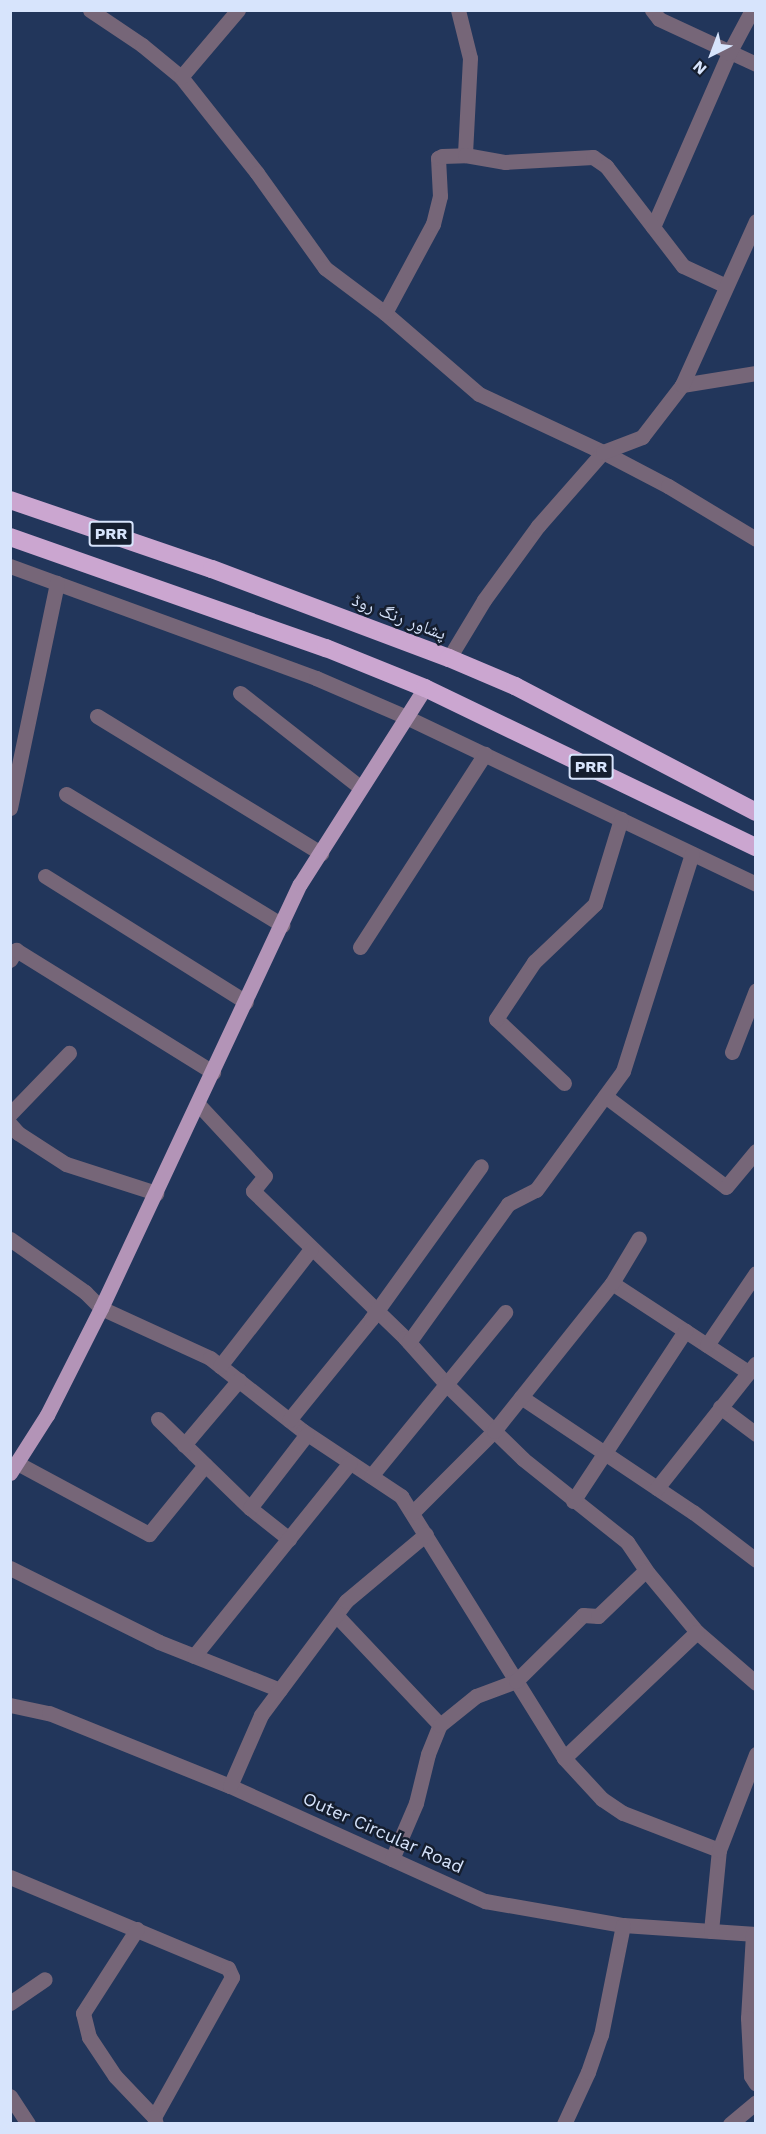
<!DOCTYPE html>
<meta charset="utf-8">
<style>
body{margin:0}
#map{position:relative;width:766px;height:2134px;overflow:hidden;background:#22365b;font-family:"Work Sans","Noto Naskh Arabic",sans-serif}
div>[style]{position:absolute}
.minor>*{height:15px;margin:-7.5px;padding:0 7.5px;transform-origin:7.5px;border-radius:7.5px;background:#766678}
.major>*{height:15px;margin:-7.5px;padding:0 7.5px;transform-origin:7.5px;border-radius:7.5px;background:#b394b7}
.highway>*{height:18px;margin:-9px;padding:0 9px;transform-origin:9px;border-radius:9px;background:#cba6d0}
span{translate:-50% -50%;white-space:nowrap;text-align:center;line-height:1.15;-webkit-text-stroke:5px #151e2f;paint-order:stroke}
.shield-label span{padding:2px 4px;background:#151e2f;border:2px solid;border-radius:4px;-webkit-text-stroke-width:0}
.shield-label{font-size:16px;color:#d7e4fc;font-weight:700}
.street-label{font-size:18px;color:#d7e4fc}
.frame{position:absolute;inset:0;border:12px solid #d7e4fc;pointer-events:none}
.north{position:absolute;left:682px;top:24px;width:60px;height:60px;-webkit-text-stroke:4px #151e2f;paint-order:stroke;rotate:222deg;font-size:16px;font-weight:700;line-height:24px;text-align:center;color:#d7e4fc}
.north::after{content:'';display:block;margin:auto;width:21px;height:27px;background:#d7e4fc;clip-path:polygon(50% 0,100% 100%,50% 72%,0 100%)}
</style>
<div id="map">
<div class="minor">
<div style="left:90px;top:10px;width:63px;rotate:33.9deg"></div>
<div style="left:142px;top:45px;width:50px;rotate:39.4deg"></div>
<div style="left:181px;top:77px;width:122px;rotate:51.6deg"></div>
<div style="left:257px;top:173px;width:117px;rotate:54.4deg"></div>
<div style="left:325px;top:268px;width:75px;rotate:36.9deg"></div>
<div style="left:385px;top:313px;width:124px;rotate:40.8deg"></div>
<div style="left:479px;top:394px;width:137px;rotate:25.1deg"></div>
<div style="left:603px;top:452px;width:73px;rotate:27.6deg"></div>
<div style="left:668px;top:486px;width:103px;rotate:31.1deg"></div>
<div style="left:458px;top:10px;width:49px;rotate:76deg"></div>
<div style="left:470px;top:58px;width:97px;rotate:93deg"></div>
<div style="left:652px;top:10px;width:11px;rotate:52deg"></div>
<div style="left:659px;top:19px;width:107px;rotate:24.9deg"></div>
<div style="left:181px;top:77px;width:88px;rotate:-49.6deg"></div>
<div style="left:653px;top:227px;width:190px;rotate:-66.4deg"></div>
<div style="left:729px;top:53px;width:49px;rotate:-61.9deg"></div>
<div style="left:385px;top:313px;width:101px;rotate:-61.7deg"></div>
<div style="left:433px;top:224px;width:29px;rotate:-76deg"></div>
<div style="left:440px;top:196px;width:38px;rotate:-93deg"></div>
<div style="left:438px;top:158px;width:4px;rotate:-27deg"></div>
<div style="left:442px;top:156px;width:23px;rotate:-2deg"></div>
<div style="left:465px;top:155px;width:41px;rotate:9.9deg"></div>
<div style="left:505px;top:162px;width:88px;rotate:-3.3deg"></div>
<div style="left:593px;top:157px;width:16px;rotate:35deg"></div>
<div style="left:606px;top:166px;width:126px;rotate:52.4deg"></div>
<div style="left:683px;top:266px;width:47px;rotate:24.9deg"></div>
<div style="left:682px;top:385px;width:75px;rotate:-9.2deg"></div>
<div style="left:10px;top:566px;width:326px;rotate:20.1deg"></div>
<div style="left:316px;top:678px;width:98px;rotate:23.4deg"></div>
<div style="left:406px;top:717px;width:388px;rotate:25.5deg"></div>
<div style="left:449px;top:658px;width:68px;rotate:-58.9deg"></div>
<div style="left:484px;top:600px;width:92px;rotate:-53.9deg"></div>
<div style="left:538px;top:526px;width:98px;rotate:-48.7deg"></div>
<div style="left:603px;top:452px;width:42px;rotate:-21deg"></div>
<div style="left:642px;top:437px;width:66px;rotate:-52.4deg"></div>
<div style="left:682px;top:385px;width:180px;rotate:-65.7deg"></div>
<div style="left:240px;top:693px;width:152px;rotate:38.1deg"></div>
<div style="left:97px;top:716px;width:263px;rotate:31.5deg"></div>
<div style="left:66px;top:794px;width:253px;rotate:31.2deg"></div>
<div style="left:10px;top:808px;width:230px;rotate:-78.2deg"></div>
<div style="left:45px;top:876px;width:237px;rotate:32.1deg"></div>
<div style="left:360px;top:947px;width:230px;rotate:-57.1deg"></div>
<div style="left:10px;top:960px;width:12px;rotate:-59deg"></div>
<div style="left:16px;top:950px;width:232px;rotate:31.8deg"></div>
<div style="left:732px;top:1052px;width:66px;rotate:-68.8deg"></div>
<div style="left:564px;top:1083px;width:93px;rotate:-136.7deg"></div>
<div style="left:496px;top:1019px;width:69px;rotate:-56.3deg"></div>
<div style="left:534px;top:962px;width:84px;rotate:-43.6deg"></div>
<div style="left:595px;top:904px;width:89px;rotate:-73deg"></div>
<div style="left:605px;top:1096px;width:151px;rotate:36.9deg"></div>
<div style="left:726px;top:1187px;width:47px;rotate:-50.2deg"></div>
<div style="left:198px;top:1104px;width:98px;rotate:47.1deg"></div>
<div style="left:265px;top:1176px;width:19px;rotate:129deg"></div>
<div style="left:253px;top:1191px;width:211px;rotate:44deg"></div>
<div style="left:405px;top:1338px;width:63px;rotate:48.2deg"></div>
<div style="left:447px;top:1385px;width:106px;rotate:44.2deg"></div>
<div style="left:523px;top:1459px;width:133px;rotate:38.6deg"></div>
<div style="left:627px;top:1542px;width:37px;rotate:56deg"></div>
<div style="left:648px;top:1573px;width:77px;rotate:50.3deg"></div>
<div style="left:697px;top:1632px;width:78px;rotate:40.8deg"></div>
<div style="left:10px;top:1114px;width:85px;rotate:-46deg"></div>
<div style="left:10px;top:1124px;width:12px;rotate:48deg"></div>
<div style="left:18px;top:1133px;width:57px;rotate:32.9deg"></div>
<div style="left:66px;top:1164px;width:95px;rotate:17.9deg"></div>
<div style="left:10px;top:1239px;width:92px;rotate:35.2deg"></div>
<div style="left:85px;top:1292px;width:23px;rotate:45deg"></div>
<div style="left:101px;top:1308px;width:120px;rotate:24.6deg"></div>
<div style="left:210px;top:1358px;width:118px;rotate:38.1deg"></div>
<div style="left:303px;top:1431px;width:118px;rotate:33.6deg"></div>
<div style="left:401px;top:1496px;width:309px;rotate:58.1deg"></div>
<div style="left:564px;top:1758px;width:56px;rotate:47.2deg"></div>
<div style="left:602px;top:1799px;width:25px;rotate:34deg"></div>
<div style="left:623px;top:1813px;width:103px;rotate:21.1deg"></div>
<div style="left:612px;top:1283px;width:163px;rotate:33.2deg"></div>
<div style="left:409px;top:1342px;width:170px;rotate:-54.3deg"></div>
<div style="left:508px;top:1204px;width:31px;rotate:-27deg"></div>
<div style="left:536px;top:1190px;width:147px;rotate:-53.8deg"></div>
<div style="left:623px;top:1071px;width:228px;rotate:-72.4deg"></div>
<div style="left:707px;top:1345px;width:87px;rotate:-55.8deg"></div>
<div style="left:220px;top:1366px;width:148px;rotate:-52.1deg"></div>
<div style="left:521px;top:1397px;width:207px;rotate:33.8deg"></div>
<div style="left:693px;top:1512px;width:79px;rotate:37.3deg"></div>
<div style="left:720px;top:1407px;width:45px;rotate:36.9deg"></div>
<div style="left:158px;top:1419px;width:128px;rotate:44.1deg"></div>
<div style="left:250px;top:1508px;width:50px;rotate:38.5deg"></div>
<div style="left:289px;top:1420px;width:130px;rotate:-50.9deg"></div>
<div style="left:371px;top:1319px;width:188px;rotate:-54.3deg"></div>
<div style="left:184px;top:1445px;width:85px;rotate:-49.8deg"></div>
<div style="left:17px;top:1463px;width:150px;rotate:28.3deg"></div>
<div style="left:149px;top:1534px;width:89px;rotate:-50.9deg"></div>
<div style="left:371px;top:1476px;width:212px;rotate:-50.7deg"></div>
<div style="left:657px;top:1488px;width:159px;rotate:-51.6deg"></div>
<div style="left:573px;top:1501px;width:204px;rotate:-56.6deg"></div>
<div style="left:250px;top:1508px;width:93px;rotate:-52.4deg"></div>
<div style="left:412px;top:1513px;width:116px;rotate:-45deg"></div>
<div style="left:494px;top:1431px;width:189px;rotate:-51.4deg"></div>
<div style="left:612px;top:1283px;width:52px;rotate:-59deg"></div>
<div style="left:10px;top:1568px;width:166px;rotate:26.4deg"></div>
<div style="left:159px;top:1642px;width:130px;rotate:21.6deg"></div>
<div style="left:336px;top:1615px;width:151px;rotate:46.6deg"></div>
<div style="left:194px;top:1656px;width:248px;rotate:-51.1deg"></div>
<div style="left:10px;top:1705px;width:40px;rotate:12deg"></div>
<div style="left:49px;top:1713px;width:195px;rotate:22deg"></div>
<div style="left:230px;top:1786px;width:280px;rotate:24.3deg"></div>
<div style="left:485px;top:1901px;width:140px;rotate:9.9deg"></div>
<div style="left:623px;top:1925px;width:133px;rotate:3.9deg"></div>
<div style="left:564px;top:1758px;width:183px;rotate:-43.5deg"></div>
<div style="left:230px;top:1786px;width:77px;rotate:-66.4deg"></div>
<div style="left:261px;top:1715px;width:142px;rotate:-53.3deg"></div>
<div style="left:346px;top:1601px;width:104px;rotate:-39.9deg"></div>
<div style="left:392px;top:1859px;width:61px;rotate:-66.8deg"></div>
<div style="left:416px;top:1803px;width:50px;rotate:-76.2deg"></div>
<div style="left:428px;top:1754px;width:31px;rotate:-68deg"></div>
<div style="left:440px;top:1725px;width:46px;rotate:-38.9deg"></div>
<div style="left:476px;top:1696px;width:43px;rotate:-20.6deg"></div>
<div style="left:516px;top:1681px;width:94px;rotate:-44.6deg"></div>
<div style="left:583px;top:1615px;width:15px;rotate:4deg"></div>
<div style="left:598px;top:1616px;width:66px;rotate:-43.8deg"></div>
<div style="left:10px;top:1877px;width:236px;rotate:22.7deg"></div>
<div style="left:228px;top:1968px;width:10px;rotate:66deg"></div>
<div style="left:232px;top:1977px;width:160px;rotate:119.1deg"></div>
<div style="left:137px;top:1929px;width:100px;rotate:122.7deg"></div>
<div style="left:83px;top:2013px;width:25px;rotate:76deg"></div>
<div style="left:89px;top:2037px;width:47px;rotate:56.3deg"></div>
<div style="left:115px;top:2076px;width:57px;rotate:46.4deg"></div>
<div style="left:154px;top:2117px;width:7px;rotate:74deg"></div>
<div style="left:711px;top:1931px;width:81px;rotate:-84.4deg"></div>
<div style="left:719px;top:1850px;width:103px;rotate:-68.9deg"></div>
<div style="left:753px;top:1934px;width:84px;rotate:93.4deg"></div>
<div style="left:748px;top:2018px;width:58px;rotate:87deg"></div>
<div style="left:751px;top:2076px;width:9px;rotate:58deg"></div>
<div style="left:10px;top:2003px;width:42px;rotate:-34.4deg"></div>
<div style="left:10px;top:2096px;width:33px;rotate:57deg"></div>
<div style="left:564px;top:2124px;width:57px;rotate:-65.2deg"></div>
<div style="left:588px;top:2072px;width:39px;rotate:-71deg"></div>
<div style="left:601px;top:2035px;width:112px;rotate:-78.7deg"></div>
<div style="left:730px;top:2124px;width:34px;rotate:-40deg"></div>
</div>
<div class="major">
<div style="left:10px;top:1473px;width:69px;rotate:-57.5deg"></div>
<div style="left:47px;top:1415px;width:120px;rotate:-63.2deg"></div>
<div style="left:101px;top:1308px;width:468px;rotate:-64.9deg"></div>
<div style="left:300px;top:884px;width:232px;rotate:-57.5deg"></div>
</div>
<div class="highway">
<div style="left:10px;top:500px;width:213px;rotate:18.9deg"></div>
<div style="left:212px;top:569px;width:253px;rotate:20.6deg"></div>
<div style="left:449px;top:658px;width:72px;rotate:23deg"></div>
<div style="left:515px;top:686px;width:272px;rotate:27.6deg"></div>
<div style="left:10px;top:537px;width:335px;rotate:19.4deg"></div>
<div style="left:326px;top:648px;width:107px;rotate:22deg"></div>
<div style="left:425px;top:688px;width:367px;rotate:25.7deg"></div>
</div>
<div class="shield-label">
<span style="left:111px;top:534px">PRR</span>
<span style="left:591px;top:767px">PRR</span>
</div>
<div class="street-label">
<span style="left:399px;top:617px;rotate:21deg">پشاور رنگ روڈ</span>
<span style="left:383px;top:1833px;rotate:24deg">Outer Circular Road</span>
</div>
<div class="frame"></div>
<div class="north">N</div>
</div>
